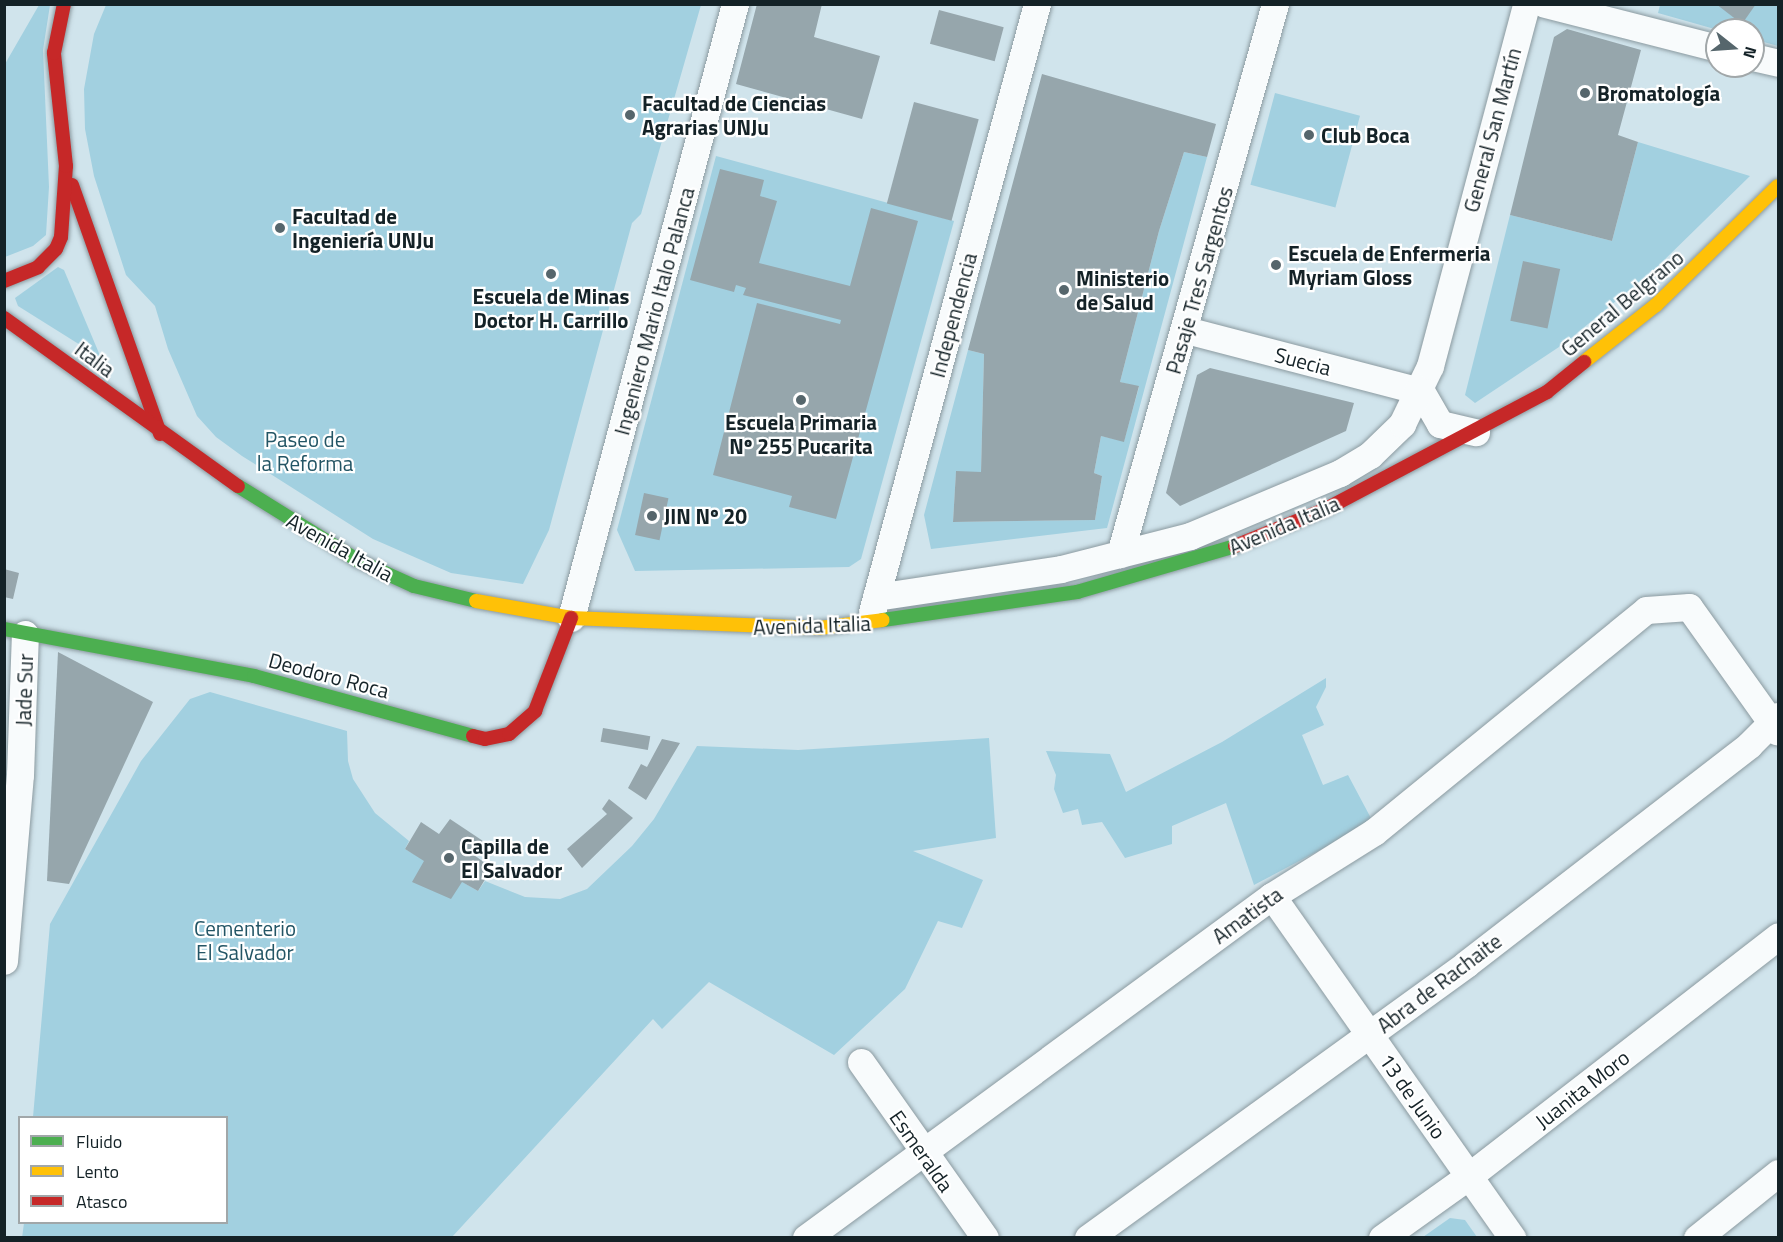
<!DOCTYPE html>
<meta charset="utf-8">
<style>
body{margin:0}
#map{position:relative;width:1783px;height:1242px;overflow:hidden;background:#d0e4ec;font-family:"Titillium Web",sans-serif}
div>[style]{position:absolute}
.green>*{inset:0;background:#a2d0e0;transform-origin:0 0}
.building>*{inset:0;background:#96a6ac;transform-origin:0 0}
.roads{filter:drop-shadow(0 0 2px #8b9aa0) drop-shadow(0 0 2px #8b9aa0)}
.street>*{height:27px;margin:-13.5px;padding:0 13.5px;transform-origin:13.5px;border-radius:13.5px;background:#f8fbfc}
.fast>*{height:14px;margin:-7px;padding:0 7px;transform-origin:7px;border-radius:7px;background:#4caf50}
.slow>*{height:14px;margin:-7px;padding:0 7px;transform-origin:7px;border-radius:7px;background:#ffc107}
.jam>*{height:14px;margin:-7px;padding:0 7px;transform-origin:7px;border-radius:7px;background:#c62828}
.dots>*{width:16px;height:16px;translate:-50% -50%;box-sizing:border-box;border:3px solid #fff;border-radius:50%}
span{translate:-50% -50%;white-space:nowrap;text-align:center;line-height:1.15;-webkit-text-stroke:4.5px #fff;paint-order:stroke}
.poi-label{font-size:21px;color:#142227;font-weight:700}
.left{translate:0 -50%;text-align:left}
.street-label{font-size:21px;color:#142227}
.park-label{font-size:21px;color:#235565}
.frame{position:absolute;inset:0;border:6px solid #142227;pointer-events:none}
.legend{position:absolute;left:18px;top:1116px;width:210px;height:108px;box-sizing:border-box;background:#fff;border:2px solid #a1a7a9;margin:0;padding:8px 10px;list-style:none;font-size:18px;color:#142227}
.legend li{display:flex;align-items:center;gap:12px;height:30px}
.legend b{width:30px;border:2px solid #a1a7a9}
.north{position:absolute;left:1705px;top:18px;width:60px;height:60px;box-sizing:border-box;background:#fff;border:2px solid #a1a7a9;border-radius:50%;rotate:107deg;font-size:16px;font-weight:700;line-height:24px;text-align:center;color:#142227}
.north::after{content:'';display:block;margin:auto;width:21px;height:27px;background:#56666c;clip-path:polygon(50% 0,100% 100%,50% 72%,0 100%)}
</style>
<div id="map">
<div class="green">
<div style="clip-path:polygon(39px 5px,50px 5px,43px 50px,49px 187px,46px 235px,33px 246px,5px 257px,5px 64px)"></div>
<div style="clip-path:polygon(106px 5px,701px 5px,641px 214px,632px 223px,549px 530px,523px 584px,451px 573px,373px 539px,242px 456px,216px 437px,197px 416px,168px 349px,155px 306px,126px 275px,94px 176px,85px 129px,84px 89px,94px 34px)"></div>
<div style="clip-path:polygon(1660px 5px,1778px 5px,1778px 46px,1753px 39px,1753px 30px,1718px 30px,1658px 13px)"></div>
<div style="left:1275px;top:93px;width:88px;height:95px;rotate:15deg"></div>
<div style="clip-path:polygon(1638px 142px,1750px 176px,1656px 268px,1565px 343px,1475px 403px,1465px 395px,1510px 215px,1612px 241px)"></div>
<div style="clip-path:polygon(1184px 152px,1207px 157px,1107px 528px,931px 549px,924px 515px,968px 350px,984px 354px,981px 472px,956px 472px,953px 522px,1095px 520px,1102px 476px,1094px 473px,1101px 436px,1124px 441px,1139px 387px,1120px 382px,1159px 231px)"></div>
<div style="clip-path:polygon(716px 156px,954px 221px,861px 559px,849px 567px,635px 571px,617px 530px)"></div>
<div style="clip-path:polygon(58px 267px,64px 270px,101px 358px,18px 306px,15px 298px)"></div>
<div style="clip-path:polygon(1326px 678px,1326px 687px,1316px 707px,1324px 725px,1302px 735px,1323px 785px,1348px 775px,1373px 822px,1254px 885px,1226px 803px,1172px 826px,1172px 844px,1125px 858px,1102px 822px,1082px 825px,1078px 809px,1063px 813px,1054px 789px,1056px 775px,1046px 751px,1110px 754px,1126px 792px,1222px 742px)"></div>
<div style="clip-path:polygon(210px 692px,347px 731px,348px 761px,353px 779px,375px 813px,409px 841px,405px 849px,478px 891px,485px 881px,525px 897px,560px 899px,587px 889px,632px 846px,654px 819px,697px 746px,798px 750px,989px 738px,996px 838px,913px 851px,983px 880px,962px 928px,938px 921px,905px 989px,834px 1055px,709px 982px,662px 1029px,653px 1019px,452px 1237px,22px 1238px,24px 1223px,226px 1222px,226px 1118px,33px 1117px,50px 924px,141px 761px,190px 699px)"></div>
<div style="clip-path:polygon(1450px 1218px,1465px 1220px,1477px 1237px,1423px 1237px)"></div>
</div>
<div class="building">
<div style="clip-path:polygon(757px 4px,822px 4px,814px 37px,880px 56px,862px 119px,736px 84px)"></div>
<div style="clip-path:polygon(1716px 4px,1756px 4px,1742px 24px)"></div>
<div style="left:939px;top:10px;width:67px;height:35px;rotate:15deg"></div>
<div style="clip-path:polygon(1567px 29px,1641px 50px,1618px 135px,1638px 142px,1612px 241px,1510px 215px,1554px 37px)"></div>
<div style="clip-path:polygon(1042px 74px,1216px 124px,1207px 157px,1184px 152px,1159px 231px,1120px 382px,1139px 386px,1124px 442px,1101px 436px,1094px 473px,1102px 476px,1095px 520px,953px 522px,956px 471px,981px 472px,984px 354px,968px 350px)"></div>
<div style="left:914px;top:102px;width:67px;height:105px;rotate:15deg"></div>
<div style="clip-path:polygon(720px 169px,764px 180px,760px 196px,777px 201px,759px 263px,850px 286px,871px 208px,918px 221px,836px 519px,789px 507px,792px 496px,713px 475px,757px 303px,840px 324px,841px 320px,743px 295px,746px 288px,736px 285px,734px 292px,690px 280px)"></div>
<div style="left:1523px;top:261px;width:38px;height:61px;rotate:12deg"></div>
<div style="clip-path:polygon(1210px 368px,1354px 403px,1346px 431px,1180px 506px,1166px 493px,1197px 375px)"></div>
<div style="left:644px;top:493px;width:25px;height:43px;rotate:12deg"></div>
<div style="clip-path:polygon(4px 569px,19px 573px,13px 599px,4px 597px)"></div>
<div style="clip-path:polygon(58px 652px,153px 702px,69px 884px,47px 881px)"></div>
<div style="left:603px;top:728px;width:48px;height:14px;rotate:10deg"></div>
<div style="clip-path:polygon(662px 739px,680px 743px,646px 800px,628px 788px,641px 764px,647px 767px)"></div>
<div style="clip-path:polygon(609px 799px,633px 818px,582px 868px,567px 849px,607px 814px,602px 809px)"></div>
<div style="clip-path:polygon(450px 819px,483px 841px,474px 855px,492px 868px,478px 891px,462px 882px,451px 899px,412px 882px,424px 861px,405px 849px,421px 822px,439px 834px)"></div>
</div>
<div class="roads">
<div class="street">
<div style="left:1545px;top:4px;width:178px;rotate:14.3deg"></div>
<div style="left:1753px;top:57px;width:26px;rotate:13deg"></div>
<div style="left:1186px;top:330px;width:243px;rotate:14.6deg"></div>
<div style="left:1421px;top:391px;width:38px;rotate:60deg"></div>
<div style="left:1440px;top:424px;width:37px;rotate:13deg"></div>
<div style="left:1120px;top:554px;width:571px;rotate:-74.26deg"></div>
<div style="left:876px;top:597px;width:187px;rotate:-8.6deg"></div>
<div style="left:1061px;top:569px;width:133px;rotate:-14.3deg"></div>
<div style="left:1190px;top:536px;width:163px;rotate:-22.8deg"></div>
<div style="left:1340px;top:473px;width:35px;rotate:-31deg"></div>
<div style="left:1370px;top:455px;width:45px;rotate:-44.1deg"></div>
<div style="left:1402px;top:424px;width:64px;rotate:-64.2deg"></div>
<div style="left:1430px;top:366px;width:375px;rotate:-75.1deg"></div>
<div style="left:872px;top:612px;width:630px;rotate:-74.82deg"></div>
<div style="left:571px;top:618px;width:636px;rotate:-75.05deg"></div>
<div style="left:1272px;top:896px;width:418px;rotate:54.9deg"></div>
<div style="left:4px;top:961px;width:187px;rotate:-85.1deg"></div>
<div style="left:20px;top:775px;width:141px;rotate:-88deg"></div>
<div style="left:861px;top:1062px;width:215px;rotate:54.8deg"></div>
<div style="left:806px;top:1238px;width:578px;rotate:-36.28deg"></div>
<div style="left:1272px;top:896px;width:120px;rotate:-32.1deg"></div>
<div style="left:1374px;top:832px;width:351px;rotate:-39.2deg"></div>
<div style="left:1646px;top:610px;width:43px;rotate:-4deg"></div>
<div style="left:1689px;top:607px;width:153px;rotate:54.5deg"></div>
<div style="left:1088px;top:1238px;width:467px;rotate:-35.9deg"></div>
<div style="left:1466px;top:964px;width:358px;rotate:-37.7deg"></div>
<div style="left:1749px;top:745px;width:41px;rotate:-45deg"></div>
<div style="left:1382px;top:1238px;width:107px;rotate:-35.5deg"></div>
<div style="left:1469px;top:1176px;width:391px;rotate:-37.8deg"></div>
<div style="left:1697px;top:1238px;width:104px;rotate:-38.7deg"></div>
</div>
<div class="fast">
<div style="left:238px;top:486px;width:142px;rotate:31.8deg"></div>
<div style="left:359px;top:561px;width:60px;rotate:24.4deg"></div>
<div style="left:414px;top:586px;width:64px;rotate:13.6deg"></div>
<div style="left:883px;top:620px;width:196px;rotate:-8.2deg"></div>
<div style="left:1077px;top:592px;width:165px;rotate:-16.2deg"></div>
<div style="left:4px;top:629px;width:254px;rotate:10.6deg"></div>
<div style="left:254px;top:676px;width:227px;rotate:15.3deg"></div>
</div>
<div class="slow">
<div style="left:1584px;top:362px;width:92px;rotate:-38.4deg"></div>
<div style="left:1656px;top:305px;width:170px;rotate:-44.3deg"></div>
<div style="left:476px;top:601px;width:97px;rotate:10.1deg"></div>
<div style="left:571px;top:618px;width:248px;rotate:2.3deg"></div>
<div style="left:819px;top:628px;width:64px;rotate:-7.1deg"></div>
</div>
<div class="jam">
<div style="left:72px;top:185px;width:264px;rotate:70.5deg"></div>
<div style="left:4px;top:281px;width:37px;rotate:-22deg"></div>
<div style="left:38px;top:267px;width:25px;rotate:-45deg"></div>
<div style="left:56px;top:249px;width:13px;rotate:-67deg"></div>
<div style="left:61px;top:237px;width:71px;rotate:-86deg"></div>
<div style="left:66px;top:166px;width:114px;rotate:-96.1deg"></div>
<div style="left:54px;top:53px;width:50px;rotate:-78.5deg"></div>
<div style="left:4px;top:318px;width:288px;rotate:35.7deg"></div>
<div style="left:1235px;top:546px;width:98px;rotate:-22.1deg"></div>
<div style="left:1326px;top:509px;width:250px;rotate:-27.9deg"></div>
<div style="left:1547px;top:392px;width:48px;rotate:-39deg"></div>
<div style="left:473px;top:736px;width:12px;rotate:14deg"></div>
<div style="left:485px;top:739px;width:25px;rotate:-12deg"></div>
<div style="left:509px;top:734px;width:35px;rotate:-41deg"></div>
<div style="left:535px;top:711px;width:100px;rotate:-68.8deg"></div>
</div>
</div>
<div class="dots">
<div style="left:1585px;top:93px;background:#56666c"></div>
<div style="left:630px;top:115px;background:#56666c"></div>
<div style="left:1309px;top:135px;background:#56666c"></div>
<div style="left:280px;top:228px;background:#56666c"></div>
<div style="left:1276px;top:265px;background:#56666c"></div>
<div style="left:551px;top:274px;background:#56666c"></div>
<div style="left:1064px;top:290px;background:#56666c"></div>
<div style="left:801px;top:400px;background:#56666c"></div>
<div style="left:652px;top:516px;background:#56666c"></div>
<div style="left:449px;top:858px;background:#56666c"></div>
</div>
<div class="poi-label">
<span class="left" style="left:1597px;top:93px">Bromatología</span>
<span class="left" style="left:642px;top:115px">Facultad de Ciencias<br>Agrarias UNJu</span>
<span class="left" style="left:1321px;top:135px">Club Boca</span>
<span class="left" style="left:292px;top:228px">Facultad de<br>Ingeniería UNJu</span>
<span class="left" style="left:1288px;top:265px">Escuela de Enfermeria<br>Myriam Gloss</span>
<span class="left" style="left:1076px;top:290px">Ministerio<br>de Salud</span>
<span style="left:551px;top:308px">Escuela de Minas<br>Doctor H. Carrillo</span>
<span style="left:801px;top:434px">Escuela Primaria<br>Nº 255 Pucarita</span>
<span class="left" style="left:664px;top:516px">JIN Nº 20</span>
<span class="left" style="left:461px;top:858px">Capilla de<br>El Salvador</span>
</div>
<div class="street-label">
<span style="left:1492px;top:130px;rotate:-75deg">General San Martín</span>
<span style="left:1199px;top:280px;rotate:-74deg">Pasaje Tres Sargentos</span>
<span style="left:1622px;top:303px;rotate:-40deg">General Belgrano</span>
<span style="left:654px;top:311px;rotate:-75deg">Ingeniero Mario Italo Palanca</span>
<span style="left:953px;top:315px;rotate:-75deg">Independencia</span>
<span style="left:95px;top:359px;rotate:37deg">Italia</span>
<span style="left:1303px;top:361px;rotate:15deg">Suecia</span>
<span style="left:1284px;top:525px;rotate:-23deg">Avenida Italia</span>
<span style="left:340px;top:547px;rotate:29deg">Avenida Italia</span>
<span style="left:812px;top:625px;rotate:-2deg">Avenida Italia</span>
<span style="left:329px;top:675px;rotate:15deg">Deodoro Roca</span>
<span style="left:24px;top:690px;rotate:-88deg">Jade Sur</span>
<span style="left:1247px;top:915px;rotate:-36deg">Amatista</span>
<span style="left:1439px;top:983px;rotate:-37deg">Abra de Rachaite</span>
<span style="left:1582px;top:1089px;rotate:-38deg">Juanita Moro</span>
<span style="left:1413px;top:1096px;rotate:55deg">13 de Junio</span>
<span style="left:922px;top:1151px;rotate:55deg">Esmeralda</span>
</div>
<div class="park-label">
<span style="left:305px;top:451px">Paseo de<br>la Reforma</span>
<span style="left:245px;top:940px">Cementerio<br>El Salvador</span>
</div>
<div class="frame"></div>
<ul class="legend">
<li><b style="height:8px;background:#4caf50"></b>Fluido</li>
<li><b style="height:8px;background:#ffc107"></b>Lento</li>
<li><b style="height:8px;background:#c62828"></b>Atasco</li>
</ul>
<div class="north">N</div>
</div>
